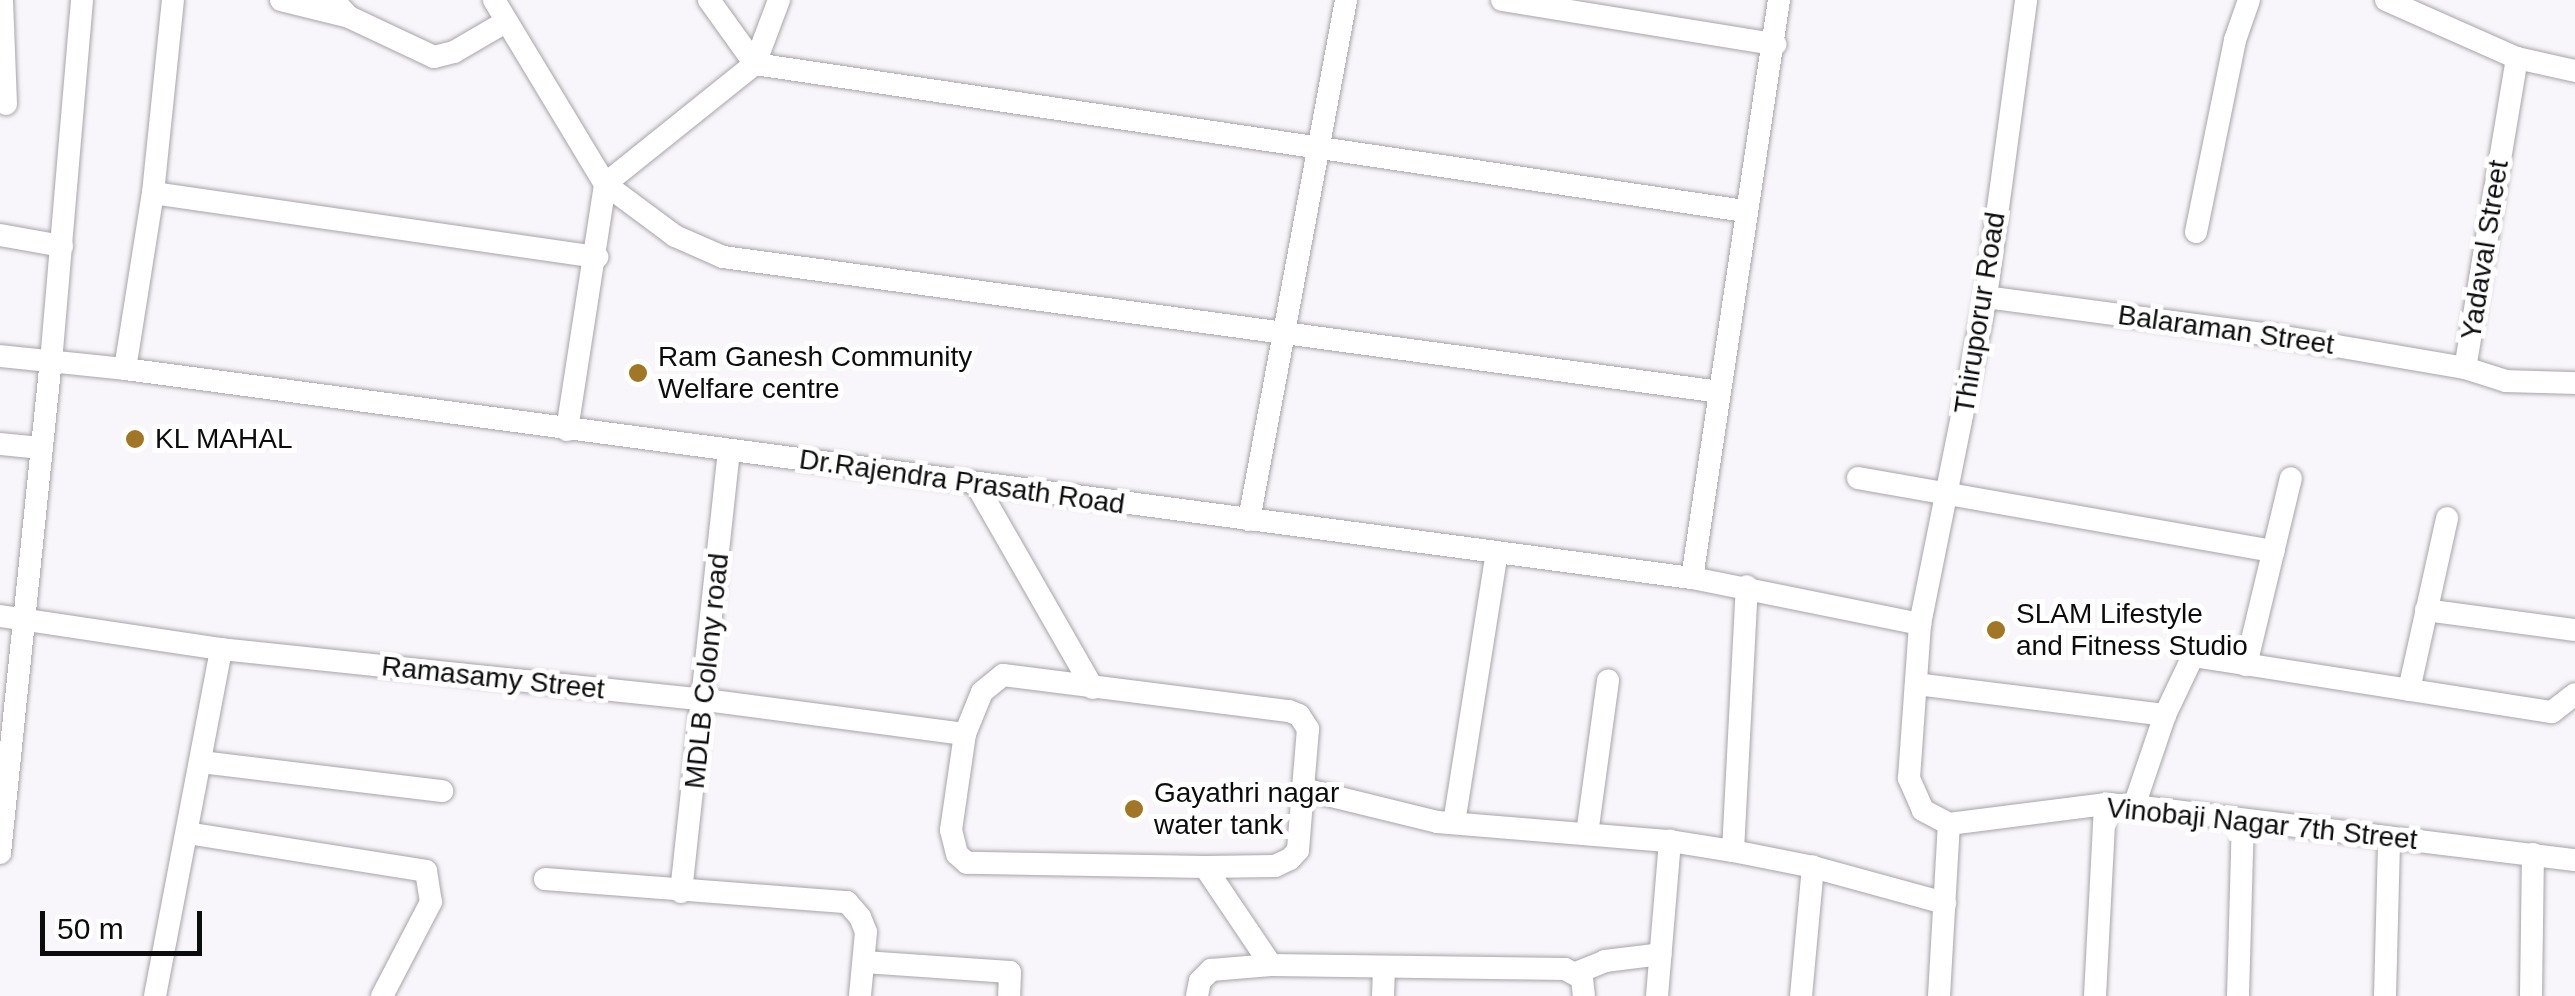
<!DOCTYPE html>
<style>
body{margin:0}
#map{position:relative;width:2575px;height:996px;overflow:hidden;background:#f9f6fb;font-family:Arial,sans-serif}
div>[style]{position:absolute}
.roads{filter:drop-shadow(0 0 2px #a7a4a9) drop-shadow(0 0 2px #a7a4a9)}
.minor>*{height:22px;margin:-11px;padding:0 11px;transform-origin:11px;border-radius:11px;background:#fff}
.dots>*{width:28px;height:28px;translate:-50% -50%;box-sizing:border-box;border:5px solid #fff;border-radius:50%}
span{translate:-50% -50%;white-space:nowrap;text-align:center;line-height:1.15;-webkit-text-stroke:10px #fff;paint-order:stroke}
.street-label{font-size:28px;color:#0c0b0d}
.poi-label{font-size:28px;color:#0c0b0d}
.left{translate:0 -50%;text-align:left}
.scale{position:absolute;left:40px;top:911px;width:162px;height:45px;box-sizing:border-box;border:5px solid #0c0b0d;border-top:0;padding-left:12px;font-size:30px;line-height:35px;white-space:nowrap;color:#0c0b0d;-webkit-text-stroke:8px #fff;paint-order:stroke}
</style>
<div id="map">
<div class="roads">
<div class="minor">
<div style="left:2px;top:0;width:104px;rotate:87.8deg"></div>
<div style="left:281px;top:0;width:70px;rotate:14deg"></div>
<div style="left:333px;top:0;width:23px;rotate:47deg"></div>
<div style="left:349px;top:17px;width:94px;rotate:25.2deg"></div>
<div style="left:434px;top:57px;width:21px;rotate:-14deg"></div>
<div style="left:454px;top:52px;width:61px;rotate:-30.3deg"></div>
<div style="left:494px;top:0;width:215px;rotate:58.9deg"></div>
<div style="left:605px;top:184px;width:87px;rotate:36.6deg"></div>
<div style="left:675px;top:236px;width:52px;rotate:23.6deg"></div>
<div style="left:723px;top:257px;width:1006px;rotate:7.71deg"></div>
<div style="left:779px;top:0;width:68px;rotate:110.6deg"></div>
<div style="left:755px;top:64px;width:1000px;rotate:8.45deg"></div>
<div style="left:1502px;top:0;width:277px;rotate:9.2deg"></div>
<div style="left:2386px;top:0;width:143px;rotate:23.9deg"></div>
<div style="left:2517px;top:58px;width:59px;rotate:12.6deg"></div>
<div style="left:2517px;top:58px;width:314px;rotate:99.5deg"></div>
<div style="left:2465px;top:368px;width:43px;rotate:17.6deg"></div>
<div style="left:2506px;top:381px;width:69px;rotate:1.7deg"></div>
<div style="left:153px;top:193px;width:449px;rotate:8.2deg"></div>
<div style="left:2196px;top:232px;width:196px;rotate:-78.5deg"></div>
<div style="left:2235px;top:40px;width:42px;rotate:-70.7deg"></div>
<div style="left:0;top:235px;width:63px;rotate:10.1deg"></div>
<div style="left:1986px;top:297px;width:289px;rotate:7.6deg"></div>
<div style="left:2272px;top:335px;width:196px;rotate:9.7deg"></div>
<div style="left:0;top:356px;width:126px;rotate:5.9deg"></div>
<div style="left:125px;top:369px;width:1581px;rotate:7.6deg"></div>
<div style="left:1692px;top:578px;width:233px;rotate:11.4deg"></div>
<div style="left:125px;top:369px;width:178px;rotate:-81deg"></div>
<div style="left:153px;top:193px;width:194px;rotate:-84.1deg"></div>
<div style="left:567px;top:430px;width:249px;rotate:-81.2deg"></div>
<div style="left:605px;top:184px;width:192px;rotate:-38.7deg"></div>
<div style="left:755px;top:64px;width:79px;rotate:-125.7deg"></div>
<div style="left:0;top:444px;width:40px;rotate:5.7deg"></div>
<div style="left:1858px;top:478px;width:422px;rotate:10deg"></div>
<div style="left:976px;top:484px;width:235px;rotate:60.2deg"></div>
<div style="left:1249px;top:520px;width:529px;rotate:-79.43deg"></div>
<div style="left:1692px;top:578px;width:585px;rotate:-81.44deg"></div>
<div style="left:2426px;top:610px;width:149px;rotate:7.7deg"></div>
<div style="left:0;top:616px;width:223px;rotate:8.5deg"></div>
<div style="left:221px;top:649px;width:488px;rotate:6deg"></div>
<div style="left:706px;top:700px;width:261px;rotate:7.5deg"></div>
<div style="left:2246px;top:665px;width:192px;rotate:-76.5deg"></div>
<div style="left:1916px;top:684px;width:251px;rotate:7.1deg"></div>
<div style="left:2165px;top:715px;width:96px;rotate:108.8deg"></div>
<div style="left:2409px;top:690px;width:176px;rotate:-77.5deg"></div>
<div style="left:2165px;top:715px;width:65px;rotate:-64.6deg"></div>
<div style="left:2193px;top:656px;width:363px;rotate:8.9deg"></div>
<div style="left:2552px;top:712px;width:29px;rotate:-38deg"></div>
<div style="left:201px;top:762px;width:243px;rotate:6.9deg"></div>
<div style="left:1454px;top:823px;width:273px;rotate:-81deg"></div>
<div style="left:1949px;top:824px;width:30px;rotate:-152deg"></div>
<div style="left:1923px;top:810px;width:35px;rotate:-114deg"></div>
<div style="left:1909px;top:778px;width:154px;rotate:-85.9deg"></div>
<div style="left:1920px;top:624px;width:334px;rotate:-78.6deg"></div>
<div style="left:1986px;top:297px;width:300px;rotate:-82.3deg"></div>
<div style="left:1949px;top:824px;width:157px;rotate:-7.3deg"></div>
<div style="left:2105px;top:804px;width:29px;rotate:4deg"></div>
<div style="left:2134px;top:806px;width:444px;rotate:7deg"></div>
<div style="left:187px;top:833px;width:242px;rotate:9deg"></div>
<div style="left:426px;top:871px;width:31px;rotate:81deg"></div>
<div style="left:431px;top:902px;width:106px;rotate:117.5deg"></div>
<div style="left:1587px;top:834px;width:155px;rotate:-82.2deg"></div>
<div style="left:1733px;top:851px;width:265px;rotate:-87deg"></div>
<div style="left:0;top:853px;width:494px;rotate:-84.1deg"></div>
<div style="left:51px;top:362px;width:363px;rotate:-85.1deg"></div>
<div style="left:1205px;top:867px;width:70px;rotate:-0.8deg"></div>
<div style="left:1275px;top:866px;width:17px;rotate:-25deg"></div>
<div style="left:1290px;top:859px;width:12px;rotate:-48deg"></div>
<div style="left:1298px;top:850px;width:61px;rotate:-85.3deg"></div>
<div style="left:1303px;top:789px;width:138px;rotate:13.8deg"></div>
<div style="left:1437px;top:822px;width:234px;rotate:4.7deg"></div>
<div style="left:1670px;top:841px;width:64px;rotate:9deg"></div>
<div style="left:1733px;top:851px;width:82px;rotate:11.3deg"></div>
<div style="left:1813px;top:867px;width:137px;rotate:15.3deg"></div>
<div style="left:545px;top:879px;width:303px;rotate:4.4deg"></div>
<div style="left:847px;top:902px;width:20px;rotate:49deg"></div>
<div style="left:860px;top:917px;width:16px;rotate:68deg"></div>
<div style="left:866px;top:932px;width:64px;rotate:95.4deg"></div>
<div style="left:681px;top:892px;width:444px;rotate:-83.8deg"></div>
<div style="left:864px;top:962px;width:146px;rotate:3.9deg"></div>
<div style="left:1010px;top:972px;width:24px;rotate:92deg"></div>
<div style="left:1271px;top:965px;width:118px;rotate:-124deg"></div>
<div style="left:1205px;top:867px;width:238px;rotate:-179deg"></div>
<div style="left:967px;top:863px;width:13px;rotate:-138deg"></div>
<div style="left:957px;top:854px;width:25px;rotate:-104deg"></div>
<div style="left:951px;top:830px;width:97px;rotate:-81.7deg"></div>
<div style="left:965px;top:734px;width:45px;rotate:-68deg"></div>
<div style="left:982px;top:692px;width:27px;rotate:-39deg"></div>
<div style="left:1003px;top:675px;width:288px;rotate:7.2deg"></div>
<div style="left:1289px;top:711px;width:11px;rotate:22deg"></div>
<div style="left:1299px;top:715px;width:17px;rotate:57deg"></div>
<div style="left:1308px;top:729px;width:60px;rotate:94.8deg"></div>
<div style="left:1576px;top:973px;width:31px;rotate:-22deg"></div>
<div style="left:1605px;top:961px;width:56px;rotate:-7.1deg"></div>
<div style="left:155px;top:996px;width:353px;rotate:-79.2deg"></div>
<div style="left:1197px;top:996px;width:15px;rotate:-79deg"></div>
<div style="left:1200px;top:981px;width:16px;rotate:-45deg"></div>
<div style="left:1211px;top:970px;width:60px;rotate:-4.8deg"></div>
<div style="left:1271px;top:965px;width:294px;rotate:0.8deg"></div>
<div style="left:1565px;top:969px;width:19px;rotate:28deg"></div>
<div style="left:1582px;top:978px;width:18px;rotate:84deg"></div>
<div style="left:1383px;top:996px;width:26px;rotate:-88deg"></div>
<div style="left:1657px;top:996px;width:156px;rotate:-85.2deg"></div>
<div style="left:1801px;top:996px;width:130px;rotate:-84.7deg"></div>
<div style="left:1939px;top:996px;width:172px;rotate:-86.7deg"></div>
<div style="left:2095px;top:996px;width:192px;rotate:-87deg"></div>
<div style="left:2238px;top:996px;width:174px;rotate:-88.4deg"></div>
<div style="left:2385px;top:996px;width:157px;rotate:-88.5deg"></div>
<div style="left:2531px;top:996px;width:142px;rotate:-89.2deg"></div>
</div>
</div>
<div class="dots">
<div style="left:638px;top:373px;background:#a17626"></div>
<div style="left:135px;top:439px;background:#a17626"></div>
<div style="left:1996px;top:630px;background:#a17626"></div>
<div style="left:1134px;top:809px;background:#a17626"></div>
</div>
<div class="street-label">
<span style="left:2485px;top:250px;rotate:-81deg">Yadaval Street</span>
<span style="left:1980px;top:313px;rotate:-81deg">Thiruporur Road</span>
<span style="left:2226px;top:330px;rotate:8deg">Balaraman Street</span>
<span style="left:962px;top:482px;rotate:8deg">Dr.Rajendra Prasath Road</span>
<span style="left:707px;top:671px;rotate:-84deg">MDLB Colony road</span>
<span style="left:493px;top:678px;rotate:6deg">Ramasamy Street</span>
<span style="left:2262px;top:824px;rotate:6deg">Vinobaji Nagar 7th Street</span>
</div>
<div class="poi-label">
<span class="left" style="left:658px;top:373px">Ram Ganesh Community<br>Welfare centre</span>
<span class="left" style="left:155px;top:439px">KL MAHAL</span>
<span class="left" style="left:2016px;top:630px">SLAM Lifestyle<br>and Fitness Studio</span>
<span class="left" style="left:1154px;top:809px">Gayathri nagar<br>water tank</span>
</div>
<div class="scale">50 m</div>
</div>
